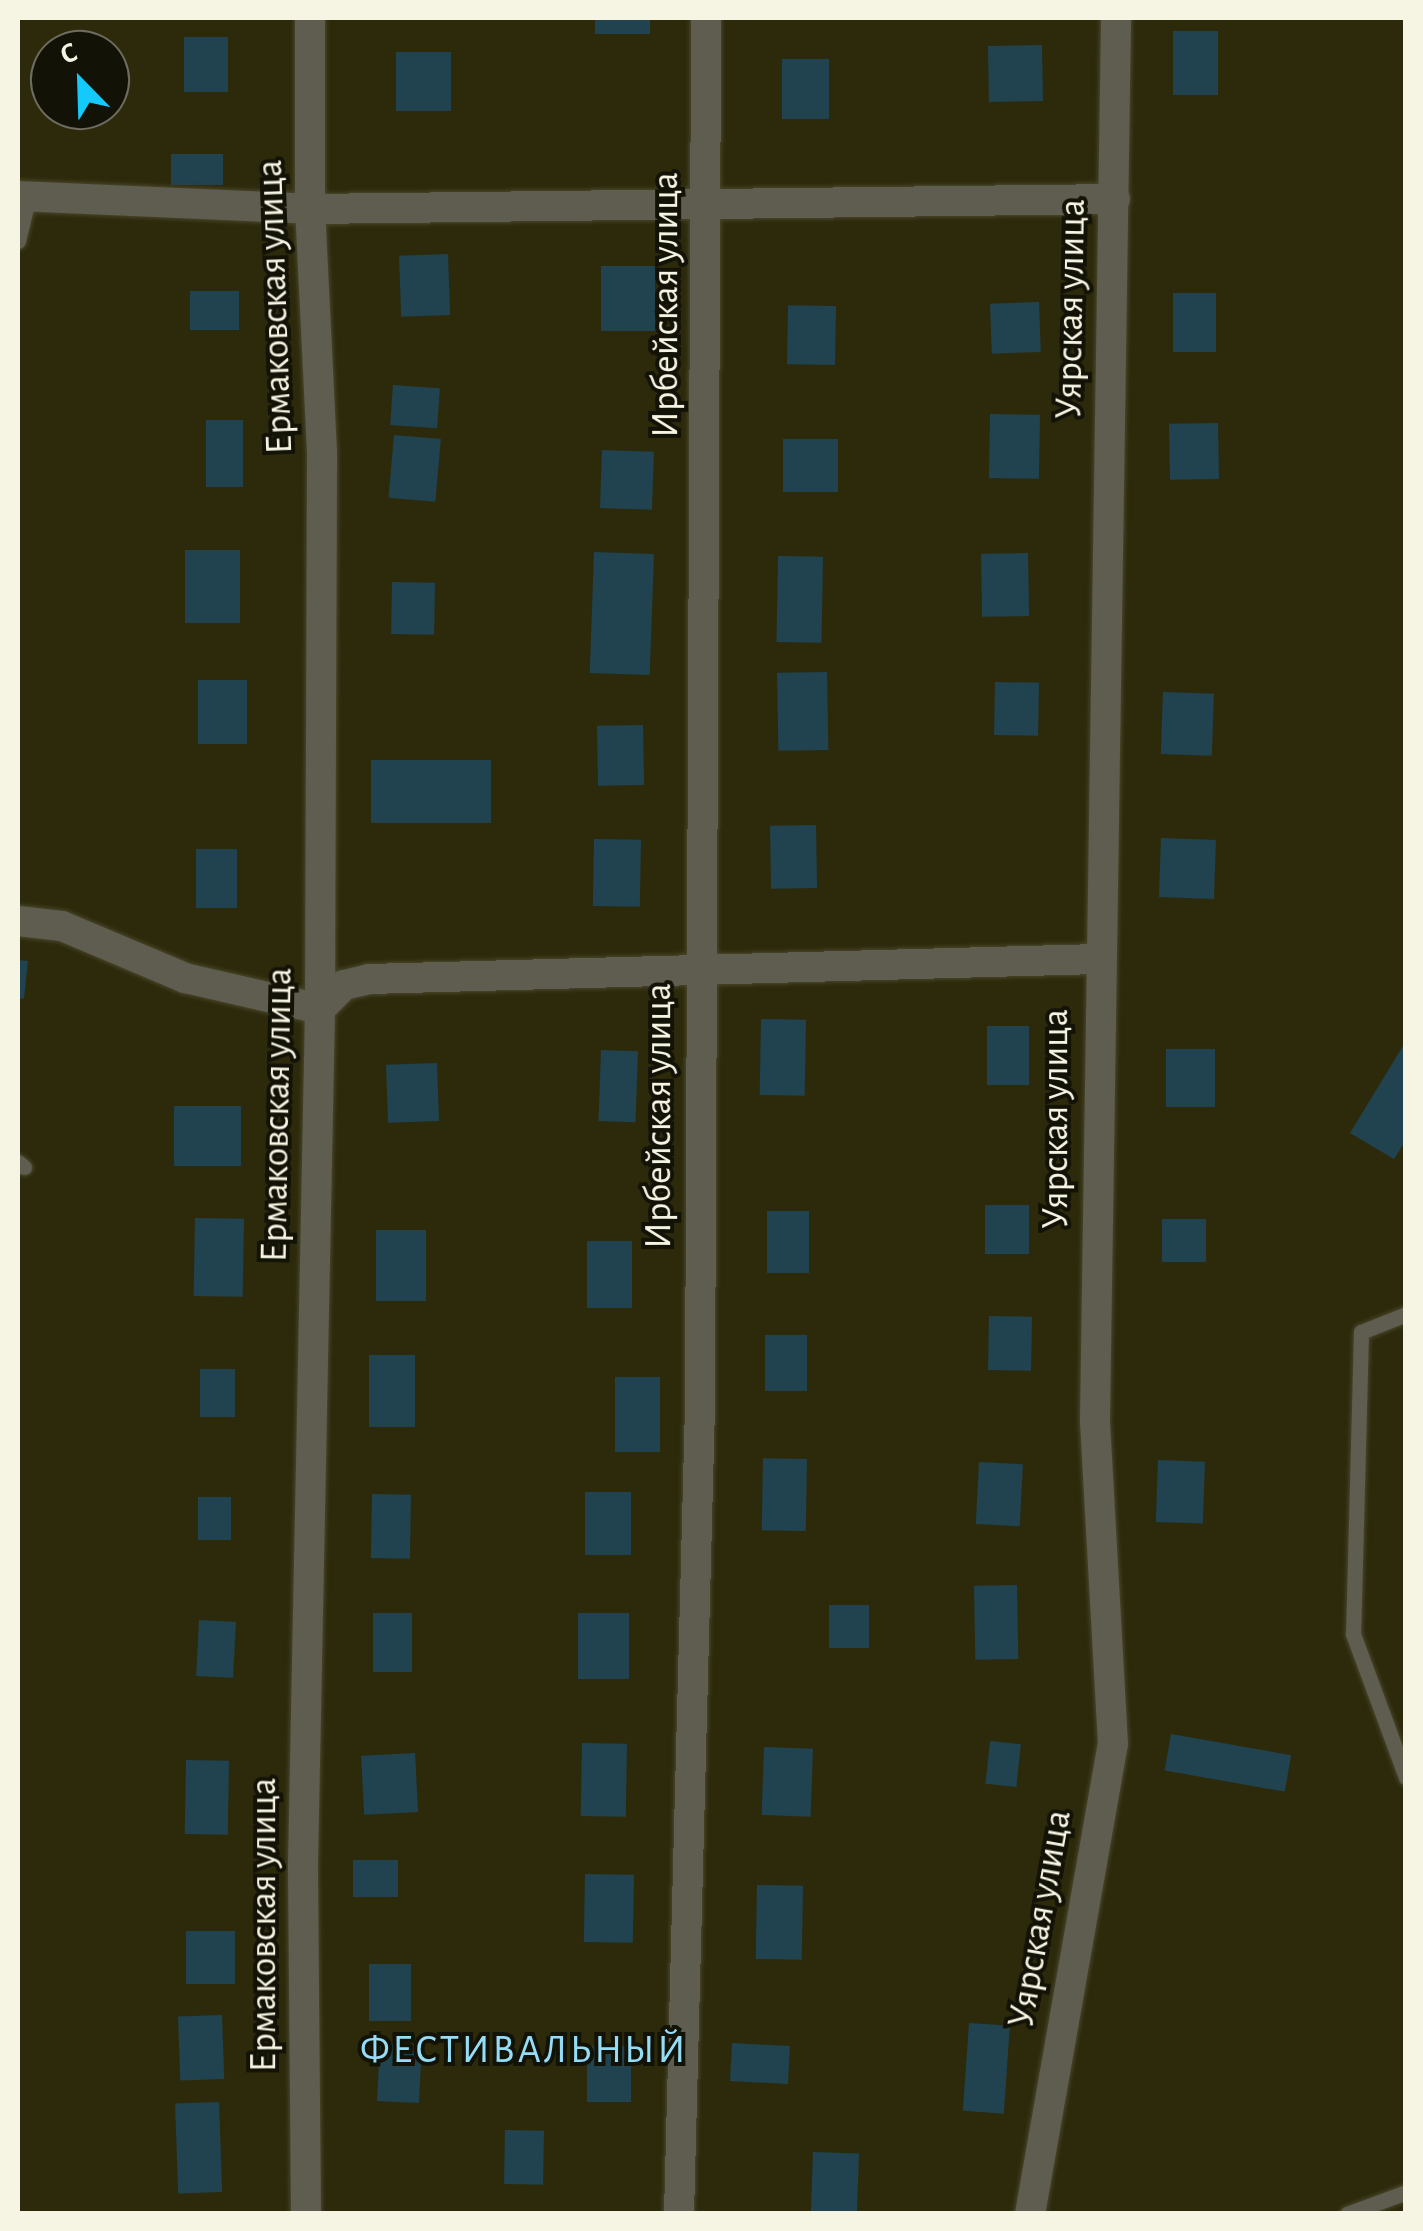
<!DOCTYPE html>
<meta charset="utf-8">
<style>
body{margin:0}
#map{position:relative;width:1423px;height:2231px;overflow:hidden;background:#2d2a0c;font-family:"Alegreya Sans",sans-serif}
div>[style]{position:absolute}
.building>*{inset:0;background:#20434f;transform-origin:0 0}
.roads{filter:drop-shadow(0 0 2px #49462a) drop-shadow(0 0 2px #49462a)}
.service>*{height:15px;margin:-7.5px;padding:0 7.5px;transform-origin:7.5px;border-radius:7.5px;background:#5e5d50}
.minor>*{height:30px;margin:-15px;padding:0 15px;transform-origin:15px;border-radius:15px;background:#5e5d50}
span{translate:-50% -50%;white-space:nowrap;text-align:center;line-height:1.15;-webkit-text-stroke:8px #131206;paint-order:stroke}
.street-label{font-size:38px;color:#f6f4e3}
.neighbourhood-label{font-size:40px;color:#95dcf7;letter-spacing:2.5px}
.frame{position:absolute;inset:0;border:20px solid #f6f4e3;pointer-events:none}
.north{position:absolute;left:30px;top:30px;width:100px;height:100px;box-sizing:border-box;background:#131206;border:2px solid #6e6c5e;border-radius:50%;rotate:337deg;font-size:28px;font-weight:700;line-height:40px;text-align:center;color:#f6f4e3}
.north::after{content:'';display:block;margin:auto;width:35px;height:45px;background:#14cafb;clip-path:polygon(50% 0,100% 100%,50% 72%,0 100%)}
</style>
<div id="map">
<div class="building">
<div style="left:595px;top:18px;width:55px;height:16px"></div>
<div style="left:1173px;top:31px;width:45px;height:64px"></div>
<div style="left:228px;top:37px;width:55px;height:44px;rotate:90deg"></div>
<div style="left:1042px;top:45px;width:56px;height:54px;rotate:89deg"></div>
<div style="left:396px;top:52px;width:55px;height:59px"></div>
<div style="left:782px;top:59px;width:47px;height:60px"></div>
<div style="left:171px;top:154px;width:52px;height:31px"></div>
<div style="left:448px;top:254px;width:61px;height:49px;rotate:88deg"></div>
<div style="left:655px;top:266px;width:65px;height:54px;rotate:90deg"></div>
<div style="left:239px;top:291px;width:39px;height:49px;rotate:90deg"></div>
<div style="left:1173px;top:293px;width:43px;height:59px"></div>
<div style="left:1039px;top:302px;width:50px;height:49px;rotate:88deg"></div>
<div style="left:836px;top:306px;width:59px;height:48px;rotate:91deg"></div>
<div style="left:393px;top:385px;width:47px;height:40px;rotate:4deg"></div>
<div style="left:990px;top:414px;width:50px;height:64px;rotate:1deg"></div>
<div style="left:206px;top:420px;width:37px;height:67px"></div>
<div style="left:1218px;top:423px;width:56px;height:49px;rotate:89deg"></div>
<div style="left:394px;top:435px;width:47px;height:63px;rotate:5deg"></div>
<div style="left:783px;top:439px;width:55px;height:53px"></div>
<div style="left:602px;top:450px;width:52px;height:58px;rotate:2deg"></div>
<div style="left:240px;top:550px;width:73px;height:55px;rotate:90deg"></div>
<div style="left:594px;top:552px;width:60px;height:121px;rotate:2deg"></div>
<div style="left:1028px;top:553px;width:63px;height:47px;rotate:89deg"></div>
<div style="left:778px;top:556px;width:45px;height:86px;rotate:1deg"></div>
<div style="left:392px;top:582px;width:43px;height:52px;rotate:1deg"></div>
<div style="left:827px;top:672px;width:78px;height:50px;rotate:89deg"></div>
<div style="left:198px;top:680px;width:49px;height:64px"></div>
<div style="left:995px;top:682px;width:44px;height:53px;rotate:1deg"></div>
<div style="left:1163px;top:692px;width:51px;height:62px;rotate:2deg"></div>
<div style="left:643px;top:725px;width:60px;height:46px;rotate:89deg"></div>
<div style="left:371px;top:760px;width:120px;height:63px"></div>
<div style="left:816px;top:825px;width:63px;height:46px;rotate:89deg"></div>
<div style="left:1161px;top:838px;width:55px;height:59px;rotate:2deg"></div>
<div style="left:594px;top:839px;width:47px;height:67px;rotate:1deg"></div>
<div style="left:237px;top:849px;width:59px;height:41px;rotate:90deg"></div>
<div style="left:18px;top:960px;width:10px;height:38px;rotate:6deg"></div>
<div style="left:761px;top:1019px;width:45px;height:76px;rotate:1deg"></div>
<div style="left:987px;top:1026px;width:42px;height:59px"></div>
<div style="clip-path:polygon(1406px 1041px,1406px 1140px,1394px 1159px,1350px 1133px)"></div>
<div style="left:1215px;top:1049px;width:58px;height:49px;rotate:90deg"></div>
<div style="left:601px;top:1050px;width:37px;height:71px;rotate:2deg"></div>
<div style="left:437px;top:1063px;width:58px;height:51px;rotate:88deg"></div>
<div style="left:174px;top:1106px;width:67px;height:60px"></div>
<div style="left:985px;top:1205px;width:44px;height:49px"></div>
<div style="left:767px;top:1211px;width:42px;height:62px"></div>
<div style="left:195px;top:1218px;width:49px;height:78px;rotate:1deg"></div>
<div style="left:1162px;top:1219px;width:44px;height:43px"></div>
<div style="left:376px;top:1230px;width:50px;height:71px"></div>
<div style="left:587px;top:1241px;width:45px;height:67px"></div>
<div style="left:989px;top:1316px;width:43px;height:54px;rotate:1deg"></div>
<div style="left:765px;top:1335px;width:42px;height:56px"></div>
<div style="left:369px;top:1355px;width:46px;height:72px"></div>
<div style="left:235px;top:1369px;width:48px;height:35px;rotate:90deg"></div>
<div style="left:615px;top:1377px;width:45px;height:75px"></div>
<div style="left:807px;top:1459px;width:72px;height:44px;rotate:91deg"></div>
<div style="left:1158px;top:1460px;width:47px;height:62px;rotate:2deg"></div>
<div style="left:979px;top:1462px;width:44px;height:62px;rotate:3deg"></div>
<div style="left:585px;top:1492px;width:46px;height:63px"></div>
<div style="left:372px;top:1494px;width:39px;height:64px;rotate:1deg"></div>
<div style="left:198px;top:1497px;width:33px;height:43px"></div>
<div style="left:1017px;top:1585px;width:74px;height:43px;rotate:89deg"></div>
<div style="left:829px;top:1605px;width:40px;height:43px"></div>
<div style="left:373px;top:1613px;width:39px;height:59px"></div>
<div style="left:578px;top:1613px;width:51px;height:66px"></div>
<div style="left:199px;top:1620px;width:37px;height:56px;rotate:3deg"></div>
<div style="left:1171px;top:1734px;width:122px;height:37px;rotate:10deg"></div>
<div style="left:990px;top:1741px;width:31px;height:43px;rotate:6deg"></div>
<div style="left:582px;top:1743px;width:45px;height:73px;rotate:1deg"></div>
<div style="left:764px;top:1747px;width:49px;height:68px;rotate:2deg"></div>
<div style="left:415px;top:1753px;width:59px;height:54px;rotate:87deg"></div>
<div style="left:186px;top:1760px;width:43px;height:74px;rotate:1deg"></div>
<div style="left:353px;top:1860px;width:45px;height:37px"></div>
<div style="left:585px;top:1874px;width:49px;height:68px;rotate:1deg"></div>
<div style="left:757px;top:1885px;width:46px;height:74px;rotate:1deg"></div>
<div style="left:186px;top:1931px;width:49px;height:53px"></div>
<div style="left:369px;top:1964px;width:42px;height:57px"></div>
<div style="left:222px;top:2015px;width:64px;height:44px;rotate:88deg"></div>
<div style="left:969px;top:2023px;width:41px;height:88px;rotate:4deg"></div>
<div style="left:380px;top:2043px;width:42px;height:58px;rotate:3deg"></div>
<div style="left:732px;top:2043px;width:58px;height:38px;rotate:3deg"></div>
<div style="left:587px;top:2046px;width:44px;height:56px"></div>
<div style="left:219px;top:2102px;width:90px;height:44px;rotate:88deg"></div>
<div style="left:505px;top:2130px;width:39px;height:54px;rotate:1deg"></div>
<div style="left:813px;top:2152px;width:46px;height:62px;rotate:2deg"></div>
</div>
<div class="roads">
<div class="service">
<div style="left:18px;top:241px;width:46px;rotate:-76.3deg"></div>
<div style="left:18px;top:1162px;width:8px;rotate:40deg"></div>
<div style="left:1406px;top:1314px;width:48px;rotate:158.2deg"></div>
<div style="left:1361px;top:1332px;width:302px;rotate:91.5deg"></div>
<div style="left:1353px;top:1634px;width:153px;rotate:69.7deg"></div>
<div style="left:1347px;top:2214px;width:63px;rotate:-20.4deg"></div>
</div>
<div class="minor">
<div style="left:18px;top:196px;width:292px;rotate:2.5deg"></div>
<div style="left:310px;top:209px;width:805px;rotate:-0.71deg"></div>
<div style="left:18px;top:921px;width:44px;rotate:6.5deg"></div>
<div style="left:62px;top:926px;width:134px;rotate:22.9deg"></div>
<div style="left:185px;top:978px;width:139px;rotate:12.9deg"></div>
<div style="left:320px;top:1009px;width:34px;rotate:-45deg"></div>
<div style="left:344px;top:985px;width:26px;rotate:-13deg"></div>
<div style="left:369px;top:979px;width:728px;rotate:-1.57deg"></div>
<div style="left:306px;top:2214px;width:350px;rotate:-90.5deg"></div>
<div style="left:303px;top:1864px;width:855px;rotate:-88.86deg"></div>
<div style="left:320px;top:1009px;width:557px;rotate:-89.79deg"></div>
<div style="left:322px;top:452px;width:243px;rotate:-92.8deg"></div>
<div style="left:310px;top:209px;width:191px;rotate:-90deg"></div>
<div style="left:679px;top:2214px;width:807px;rotate:-88.51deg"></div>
<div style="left:700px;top:1407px;width:1389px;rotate:-89.75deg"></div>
<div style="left:1030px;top:2214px;width:477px;rotate:-80deg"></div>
<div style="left:1113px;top:1744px;width:324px;rotate:-93.2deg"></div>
<div style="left:1095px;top:1420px;width:1402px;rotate:-89.14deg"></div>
</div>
</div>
<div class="street-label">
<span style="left:667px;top:305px;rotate:-90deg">Ирбейская улица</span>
<span style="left:276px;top:307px;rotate:-92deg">Ермаковская улица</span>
<span style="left:1072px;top:309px;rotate:-89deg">Уярская улица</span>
<span style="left:278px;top:1115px;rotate:-89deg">Ермаковская улица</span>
<span style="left:660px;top:1116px;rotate:-90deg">Ирбейская улица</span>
<span style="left:1057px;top:1119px;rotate:-90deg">Уярская улица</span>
<span style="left:1041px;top:1919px;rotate:-80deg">Уярская улица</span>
<span style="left:265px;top:1925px;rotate:-90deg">Ермаковская улица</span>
</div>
<div class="neighbourhood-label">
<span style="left:524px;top:2050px">ФЕСТИВАЛЬНЫЙ</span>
</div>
<div class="frame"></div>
<div class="north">С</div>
</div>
